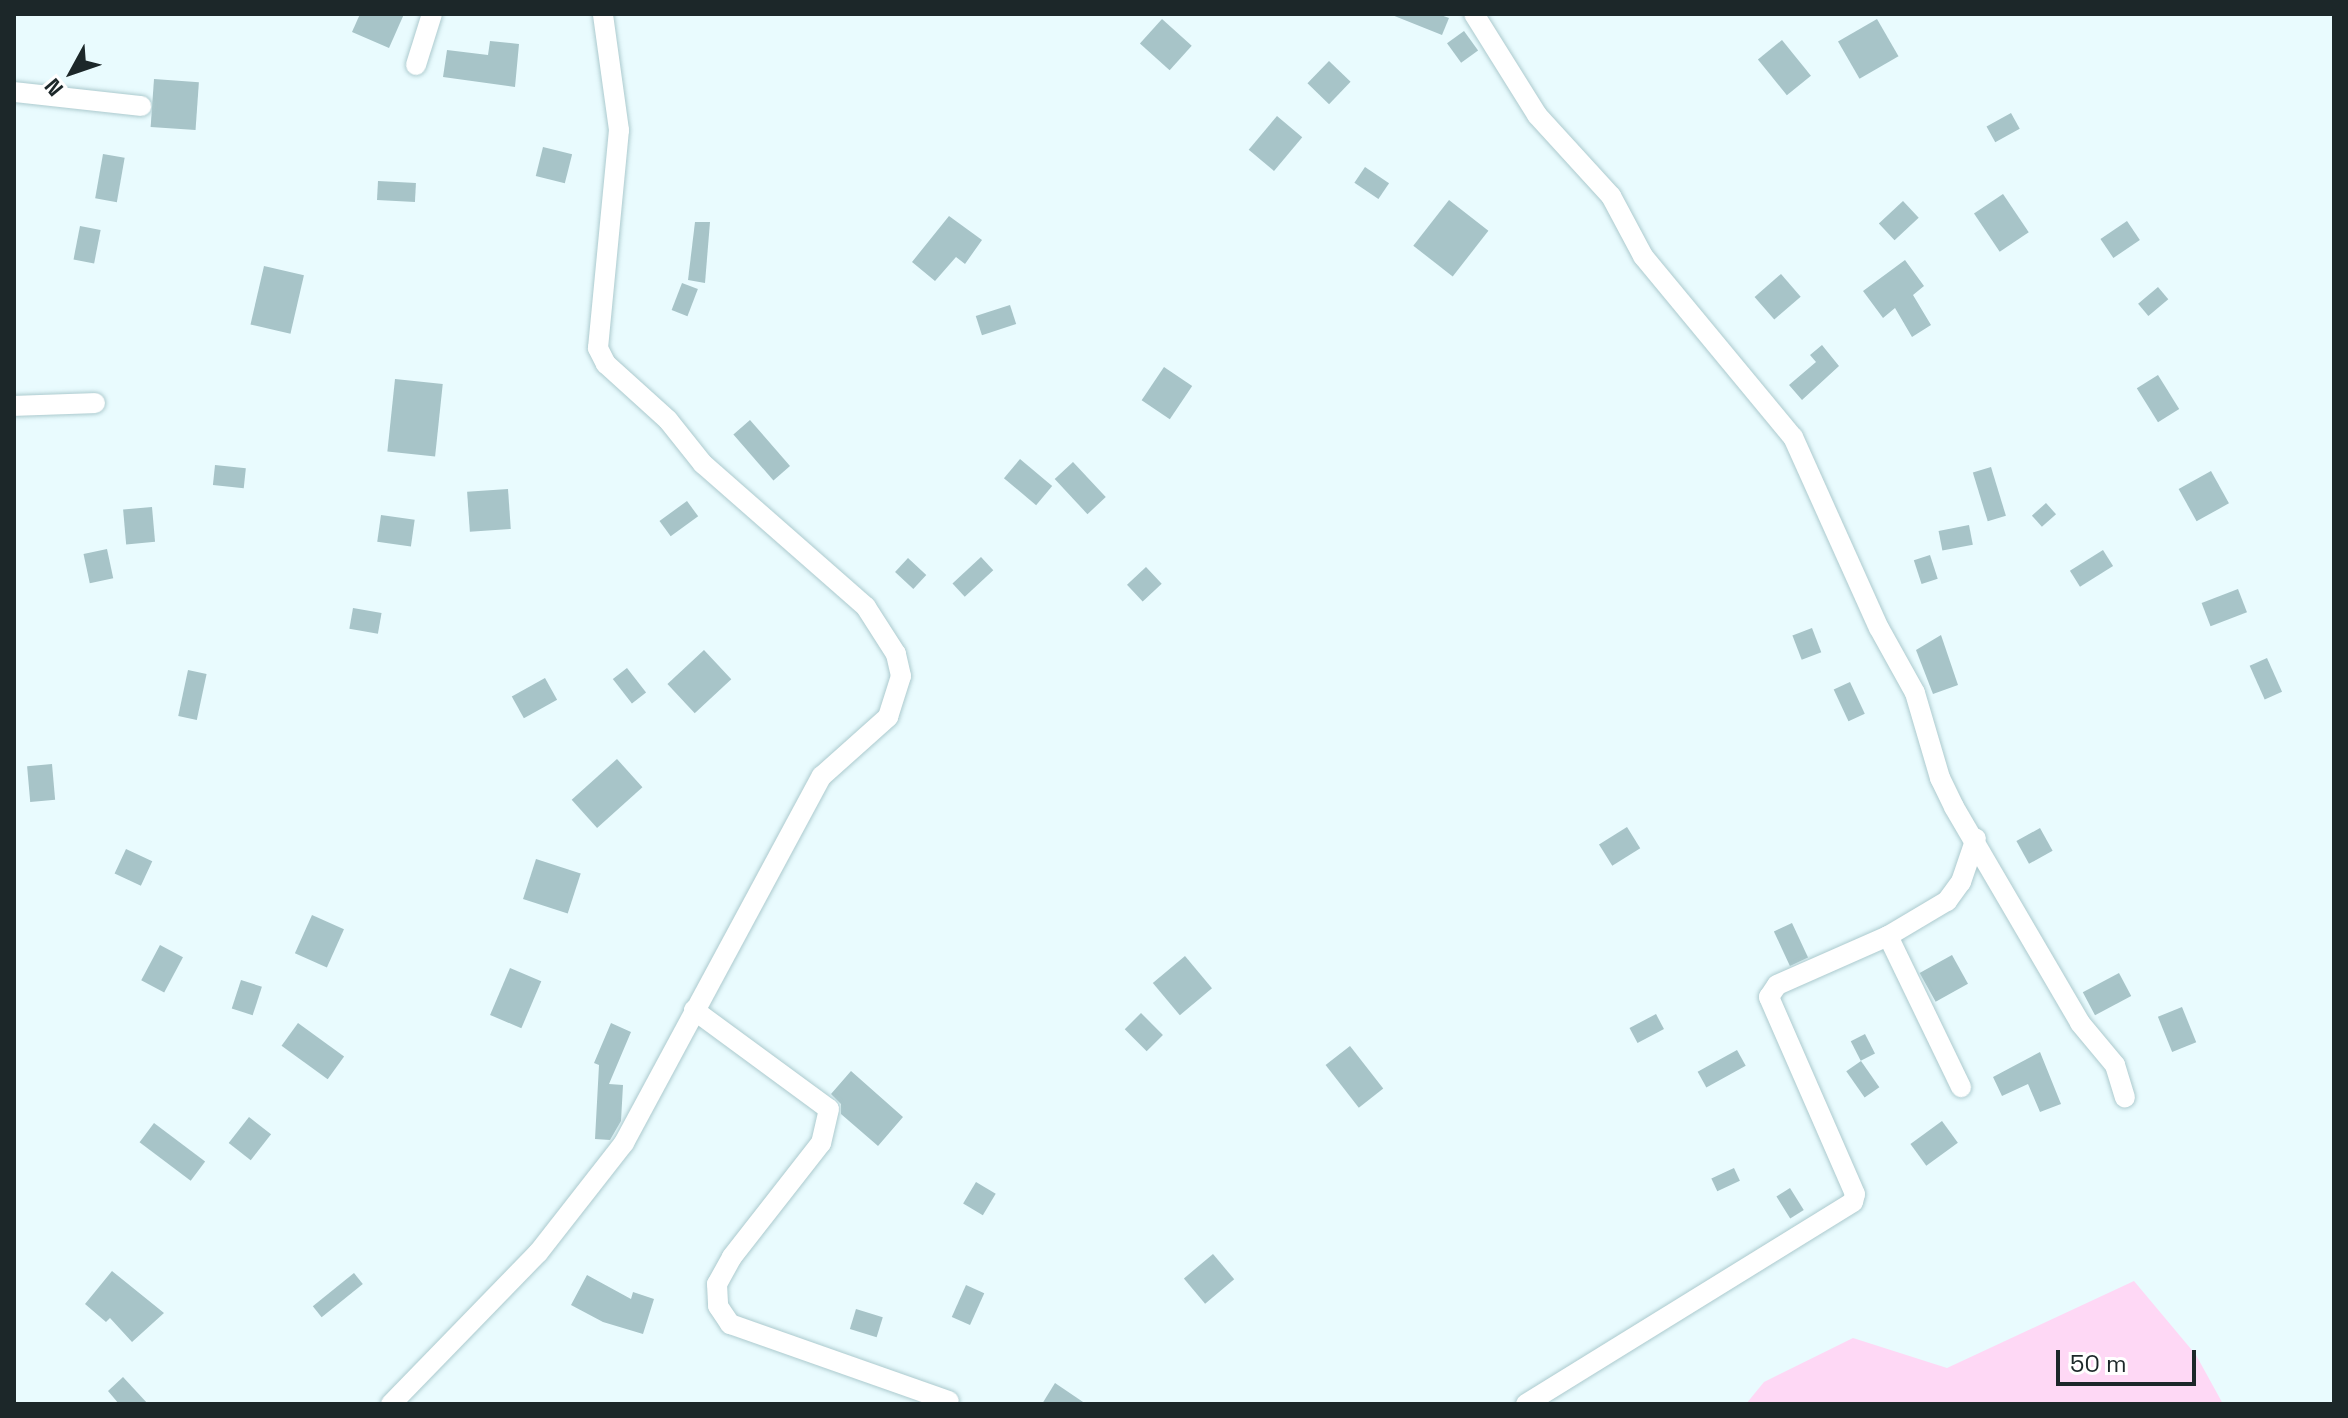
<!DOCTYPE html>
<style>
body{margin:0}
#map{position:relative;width:2348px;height:1418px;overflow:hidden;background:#e9fbfe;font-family:"Space Grotesk",sans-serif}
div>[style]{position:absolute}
.green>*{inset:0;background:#fed8f5}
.building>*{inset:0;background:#a7c4c8;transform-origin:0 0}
.roads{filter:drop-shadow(0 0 2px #accace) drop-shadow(0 0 2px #accace)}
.street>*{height:20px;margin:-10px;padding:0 10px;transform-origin:10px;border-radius:10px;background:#fff}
span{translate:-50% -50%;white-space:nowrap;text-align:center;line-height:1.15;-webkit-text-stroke:8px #fff;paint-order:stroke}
.frame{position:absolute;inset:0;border:16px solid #1c2729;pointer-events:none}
.north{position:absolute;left:32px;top:32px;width:80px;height:80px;-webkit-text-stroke:6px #fff;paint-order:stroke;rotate:230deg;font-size:22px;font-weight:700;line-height:32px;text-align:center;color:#1c2729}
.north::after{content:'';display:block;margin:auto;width:28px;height:36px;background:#1c2729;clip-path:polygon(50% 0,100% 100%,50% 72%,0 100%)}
.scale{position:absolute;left:2056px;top:1350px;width:140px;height:36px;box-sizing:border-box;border:4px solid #1c2729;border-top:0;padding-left:10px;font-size:24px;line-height:28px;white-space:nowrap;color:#1c2729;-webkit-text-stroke:6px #fff;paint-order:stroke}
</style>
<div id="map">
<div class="green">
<div style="clip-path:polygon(2134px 1281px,2196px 1355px,2223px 1404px,1746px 1404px,1764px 1382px,1853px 1338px,1947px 1368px)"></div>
</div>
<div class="building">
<div style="clip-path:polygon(360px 14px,404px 14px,389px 48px,352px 32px)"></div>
<div style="clip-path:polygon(1438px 14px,1449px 18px,1442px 35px,1392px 15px)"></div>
<div style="left:1162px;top:19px;width:40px;height:33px;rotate:42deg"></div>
<div style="left:1877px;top:19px;width:43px;height:45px;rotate:60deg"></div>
<div style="left:1464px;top:31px;width:24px;height:21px;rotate:54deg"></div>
<div style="left:1782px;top:40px;width:46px;height:31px;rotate:51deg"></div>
<div style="clip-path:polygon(490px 41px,519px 44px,515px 87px,443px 77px,447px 50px,488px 55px)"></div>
<div style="left:1329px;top:61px;width:30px;height:31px;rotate:44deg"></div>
<div style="left:154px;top:79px;width:45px;height:48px;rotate:4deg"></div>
<div style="left:2011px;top:113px;width:18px;height:28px;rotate:61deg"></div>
<div style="left:1277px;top:116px;width:33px;height:44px;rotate:40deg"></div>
<div style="left:543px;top:147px;width:30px;height:30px;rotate:14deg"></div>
<div style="left:103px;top:154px;width:22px;height:45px;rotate:10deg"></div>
<div style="left:1365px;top:167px;width:29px;height:19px;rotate:34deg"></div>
<div style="left:378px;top:181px;width:38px;height:19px;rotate:3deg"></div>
<div style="left:2003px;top:194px;width:46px;height:35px;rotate:56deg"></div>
<div style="left:1449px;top:200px;width:50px;height:58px;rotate:38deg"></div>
<div style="left:1903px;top:201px;width:23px;height:33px;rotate:47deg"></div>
<div style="clip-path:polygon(949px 216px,982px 240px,965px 264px,956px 257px,935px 281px,912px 262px)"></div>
<div style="left:2127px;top:221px;width:23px;height:32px;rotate:56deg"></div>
<div style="clip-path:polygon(695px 222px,710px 222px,705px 283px,688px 280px)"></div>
<div style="left:80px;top:226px;width:21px;height:34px;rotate:11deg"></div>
<div style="clip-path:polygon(1905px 260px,1924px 286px,1913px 295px,1931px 325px,1912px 337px,1895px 308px,1883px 318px,1863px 291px)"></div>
<div style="left:264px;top:266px;width:41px;height:60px;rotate:13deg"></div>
<div style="left:1781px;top:274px;width:30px;height:35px;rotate:49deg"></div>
<div style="left:682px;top:283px;width:17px;height:29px;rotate:21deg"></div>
<div style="left:2158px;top:287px;width:16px;height:26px;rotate:50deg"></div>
<div style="left:1010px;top:305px;width:20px;height:36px;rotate:72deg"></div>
<div style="clip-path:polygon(1822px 345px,1839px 366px,1802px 400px,1789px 385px,1816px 362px,1810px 355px)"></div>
<div style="left:1164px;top:367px;width:34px;height:40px;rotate:34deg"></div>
<div style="left:2158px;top:375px;width:40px;height:25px;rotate:58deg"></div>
<div style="left:395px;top:379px;width:48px;height:73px;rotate:6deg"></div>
<div style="left:750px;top:420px;width:61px;height:22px;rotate:49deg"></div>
<div style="left:1020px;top:459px;width:42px;height:25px;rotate:40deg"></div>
<div style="left:1073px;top:462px;width:48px;height:25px;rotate:47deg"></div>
<div style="left:215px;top:465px;width:31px;height:20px;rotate:6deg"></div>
<div style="left:1991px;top:467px;width:51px;height:19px;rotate:73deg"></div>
<div style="left:2211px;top:471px;width:37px;height:37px;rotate:61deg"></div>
<div style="left:508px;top:489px;width:40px;height:41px;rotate:86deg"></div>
<div style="left:687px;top:501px;width:19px;height:34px;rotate:54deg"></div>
<div style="left:2046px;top:503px;width:15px;height:19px;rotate:48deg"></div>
<div style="left:152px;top:507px;width:35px;height:29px;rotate:85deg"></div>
<div style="left:381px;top:515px;width:34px;height:27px;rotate:8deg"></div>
<div style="left:1969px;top:525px;width:20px;height:31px;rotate:79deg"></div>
<div style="left:107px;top:549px;width:30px;height:24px;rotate:78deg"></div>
<div style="left:2103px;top:550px;width:19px;height:39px;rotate:58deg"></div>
<div style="left:1930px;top:555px;width:25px;height:17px;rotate:72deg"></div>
<div style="left:981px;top:557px;width:18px;height:39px;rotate:47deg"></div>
<div style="left:908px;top:558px;width:25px;height:19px;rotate:43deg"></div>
<div style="left:1146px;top:567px;width:23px;height:26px;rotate:47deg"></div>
<div style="left:2238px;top:589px;width:25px;height:39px;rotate:69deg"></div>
<div style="left:353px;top:608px;width:29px;height:21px;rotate:10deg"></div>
<div style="left:1812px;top:628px;width:26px;height:21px;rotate:69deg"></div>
<div style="clip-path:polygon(1941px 635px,1958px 685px,1933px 694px,1916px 650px)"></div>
<div style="left:704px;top:650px;width:40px;height:50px;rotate:47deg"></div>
<div style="left:2267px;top:658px;width:37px;height:19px;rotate:66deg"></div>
<div style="left:627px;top:668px;width:31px;height:18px;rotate:52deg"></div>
<div style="left:188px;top:670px;width:19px;height:47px;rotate:12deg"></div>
<div style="left:545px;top:678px;width:25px;height:38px;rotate:61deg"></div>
<div style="left:1850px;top:682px;width:35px;height:18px;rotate:65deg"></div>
<div style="left:617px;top:759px;width:38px;height:61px;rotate:48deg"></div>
<div style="left:52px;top:764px;width:36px;height:25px;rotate:85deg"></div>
<div style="left:1627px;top:827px;width:25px;height:33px;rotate:58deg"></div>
<div style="left:2040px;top:828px;width:26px;height:27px;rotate:61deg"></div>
<div style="left:126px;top:849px;width:29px;height:27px;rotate:25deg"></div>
<div style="left:536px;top:859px;width:47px;height:42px;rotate:18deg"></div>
<div style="left:312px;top:915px;width:35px;height:42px;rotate:24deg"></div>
<div style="left:1792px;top:923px;width:38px;height:20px;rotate:65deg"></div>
<div style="left:160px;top:945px;width:26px;height:40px;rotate:28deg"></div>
<div style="left:1952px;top:955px;width:33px;height:37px;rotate:61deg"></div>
<div style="left:1185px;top:956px;width:42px;height:42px;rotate:50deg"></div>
<div style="left:510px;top:968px;width:34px;height:51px;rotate:23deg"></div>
<div style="left:2119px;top:973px;width:26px;height:41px;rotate:62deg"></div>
<div style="left:241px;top:980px;width:22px;height:30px;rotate:18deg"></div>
<div style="left:2182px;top:1007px;width:38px;height:26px;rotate:68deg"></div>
<div style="left:1141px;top:1013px;width:31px;height:23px;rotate:45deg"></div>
<div style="left:1656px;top:1014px;width:17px;height:30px;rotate:62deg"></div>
<div style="left:298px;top:1023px;width:57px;height:28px;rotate:36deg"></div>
<div style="clip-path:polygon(611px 1023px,631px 1032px,609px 1084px,623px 1085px,621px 1121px,610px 1140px,595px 1139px,599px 1065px,594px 1063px)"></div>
<div style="left:1865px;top:1034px;width:22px;height:16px;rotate:63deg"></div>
<div style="left:1350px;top:1046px;width:54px;height:31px;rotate:52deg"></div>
<div style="left:1737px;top:1050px;width:18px;height:45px;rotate:61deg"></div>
<div style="clip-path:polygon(2040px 1052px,2061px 1104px,2040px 1112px,2028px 1084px,2002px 1096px,1993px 1077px)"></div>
<div style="left:1861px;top:1061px;width:32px;height:18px;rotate:55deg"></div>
<div style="clip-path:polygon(851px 1071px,903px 1117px,878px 1146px,841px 1114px,841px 1104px,831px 1094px)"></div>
<div style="left:249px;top:1117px;width:28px;height:33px;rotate:38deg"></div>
<div style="left:1942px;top:1121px;width:27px;height:39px;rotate:54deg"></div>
<div style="left:154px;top:1123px;width:64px;height:24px;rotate:37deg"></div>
<div style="left:1734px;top:1168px;width:14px;height:25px;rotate:65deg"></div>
<div style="left:976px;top:1182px;width:23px;height:25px;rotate:31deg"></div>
<div style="left:1790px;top:1188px;width:26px;height:16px;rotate:58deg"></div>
<div style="left:1213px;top:1254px;width:33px;height:38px;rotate:50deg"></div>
<div style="clip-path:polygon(112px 1271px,164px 1313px,132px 1342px,110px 1318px,106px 1322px,85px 1304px)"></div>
<div style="left:354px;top:1273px;width:14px;height:53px;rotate:51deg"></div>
<div style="clip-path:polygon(587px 1275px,631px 1299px,633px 1292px,654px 1299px,643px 1334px,603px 1322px,571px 1305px)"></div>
<div style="left:966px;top:1285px;width:20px;height:35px;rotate:24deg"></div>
<div style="left:856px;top:1309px;width:28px;height:21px;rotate:17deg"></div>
<div style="clip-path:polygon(123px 1377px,148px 1404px,119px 1404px,108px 1391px)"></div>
<div style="clip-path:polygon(1055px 1383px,1086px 1404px,1042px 1404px)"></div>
</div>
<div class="roads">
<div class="street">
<div style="left:1474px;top:14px;width:119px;rotate:58deg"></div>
<div style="left:1537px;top:115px;width:110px;rotate:47.6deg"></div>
<div style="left:1611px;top:196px;width:68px;rotate:61.9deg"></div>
<div style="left:1643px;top:256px;width:235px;rotate:50.4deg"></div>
<div style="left:1793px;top:437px;width:209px;rotate:65.8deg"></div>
<div style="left:1879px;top:628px;width:74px;rotate:61deg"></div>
<div style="left:1915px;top:693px;width:89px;rotate:73.6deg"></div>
<div style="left:1940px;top:778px;width:32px;rotate:64deg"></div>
<div style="left:1954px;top:807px;width:250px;rotate:59.7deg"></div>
<div style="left:2080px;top:1023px;width:55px;rotate:50.2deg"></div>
<div style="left:2115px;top:1065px;width:34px;rotate:73deg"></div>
<div style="left:416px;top:65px;width:53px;rotate:-72.6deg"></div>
<div style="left:14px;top:92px;width:128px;rotate:6.3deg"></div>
<div style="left:14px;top:406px;width:81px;rotate:-2.1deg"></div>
<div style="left:1888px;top:936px;width:168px;rotate:64.2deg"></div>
<div style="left:694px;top:1010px;width:167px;rotate:36.3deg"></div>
<div style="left:829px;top:1109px;width:35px;rotate:103deg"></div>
<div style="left:821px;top:1143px;width:145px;rotate:128deg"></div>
<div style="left:732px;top:1257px;width:31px;rotate:119deg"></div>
<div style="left:717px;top:1284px;width:22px;rotate:87deg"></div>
<div style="left:718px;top:1306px;width:22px;rotate:56deg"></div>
<div style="left:730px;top:1324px;width:232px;rotate:19.4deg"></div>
<div style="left:391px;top:1404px;width:211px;rotate:-45.8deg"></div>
<div style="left:538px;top:1253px;width:140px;rotate:-52deg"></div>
<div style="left:624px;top:1143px;width:417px;rotate:-61.7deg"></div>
<div style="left:822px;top:776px;width:89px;rotate:-41.8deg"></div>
<div style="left:888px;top:717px;width:43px;rotate:-72.4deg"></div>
<div style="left:901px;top:676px;width:23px;rotate:-103deg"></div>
<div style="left:896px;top:654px;width:56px;rotate:-122.6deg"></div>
<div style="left:866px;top:607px;width:217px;rotate:-138.7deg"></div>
<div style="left:703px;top:464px;width:56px;rotate:-128.5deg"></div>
<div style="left:668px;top:420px;width:84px;rotate:-137.9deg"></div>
<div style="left:606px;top:364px;width:18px;rotate:-117deg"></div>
<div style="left:598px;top:348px;width:219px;rotate:-84.5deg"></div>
<div style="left:619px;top:130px;width:117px;rotate:-97.9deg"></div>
<div style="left:1526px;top:1404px;width:384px;rotate:-31.7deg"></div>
<div style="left:1853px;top:1202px;width:8px;rotate:-76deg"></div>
<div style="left:1855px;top:1194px;width:215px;rotate:-113.6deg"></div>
<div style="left:1769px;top:997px;width:14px;rotate:-56deg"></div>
<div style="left:1777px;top:985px;width:121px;rotate:-23.8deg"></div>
<div style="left:1888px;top:936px;width:69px;rotate:-30.7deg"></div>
<div style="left:1947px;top:901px;width:24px;rotate:-54deg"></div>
<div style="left:1961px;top:882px;width:46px;rotate:-71.2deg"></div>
</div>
</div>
<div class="frame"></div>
<div class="north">N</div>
<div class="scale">50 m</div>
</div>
